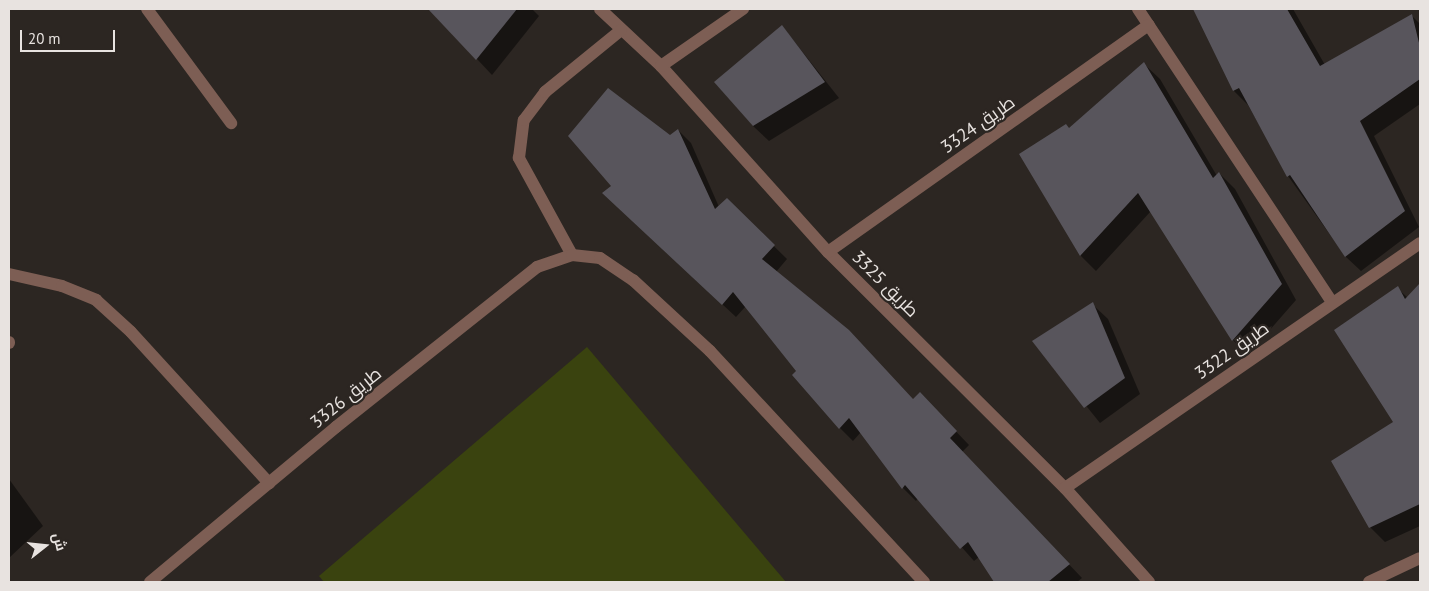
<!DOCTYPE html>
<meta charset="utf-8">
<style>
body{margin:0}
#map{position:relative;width:1429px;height:591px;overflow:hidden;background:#2c2622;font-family:"PT Sans",Cairo,sans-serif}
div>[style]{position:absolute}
.green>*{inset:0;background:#3a430f}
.shadow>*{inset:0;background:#0007}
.building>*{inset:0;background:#58555c}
.minor>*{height:12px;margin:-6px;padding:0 6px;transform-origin:6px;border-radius:6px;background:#7d5e54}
span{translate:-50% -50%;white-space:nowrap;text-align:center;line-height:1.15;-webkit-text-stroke:4.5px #2c2622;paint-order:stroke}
.street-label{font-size:18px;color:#e8e3e0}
.frame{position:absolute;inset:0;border:10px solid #e8e3e0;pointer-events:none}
.north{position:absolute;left:20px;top:521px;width:50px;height:50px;-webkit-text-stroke:4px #2c2622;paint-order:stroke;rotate:74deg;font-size:14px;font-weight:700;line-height:20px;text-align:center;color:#e8e3e0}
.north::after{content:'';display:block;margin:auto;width:18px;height:22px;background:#e8e3e0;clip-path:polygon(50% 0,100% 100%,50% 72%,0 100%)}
.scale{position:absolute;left:20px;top:30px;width:95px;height:22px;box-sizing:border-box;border:2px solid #e8e3e0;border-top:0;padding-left:6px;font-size:15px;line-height:18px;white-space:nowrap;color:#e8e3e0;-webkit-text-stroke:4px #2c2622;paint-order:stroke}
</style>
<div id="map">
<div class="green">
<div style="clip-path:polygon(587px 347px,786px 582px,324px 582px,319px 576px)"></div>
</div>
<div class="shadow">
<div style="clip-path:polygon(430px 9px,532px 9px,539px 16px,492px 75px)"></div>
<div style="clip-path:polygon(1194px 9px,1293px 9px,1325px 65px,1412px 16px,1420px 24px,1420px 104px,1374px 136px,1419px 227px,1361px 271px,1346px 257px,1288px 176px,1248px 105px,1234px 91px)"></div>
<div style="clip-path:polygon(782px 26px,839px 98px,769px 141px,753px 126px)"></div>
<div style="clip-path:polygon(1144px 64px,1160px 79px,1217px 176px,1219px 173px,1235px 189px,1296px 300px,1248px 355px,1233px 340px,1151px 211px,1096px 271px,1081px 256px,1020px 154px,1070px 129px)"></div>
<div style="clip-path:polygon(678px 130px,691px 143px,719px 207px,727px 200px,787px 259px,776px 272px,913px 400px,920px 394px,969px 445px,962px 452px,1082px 578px,1077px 582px,995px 582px,979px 557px,974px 561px,918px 498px,916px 501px,903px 488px,861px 432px,853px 441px,840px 428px,794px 375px,798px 371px,746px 306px,736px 317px,617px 206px)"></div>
<div style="clip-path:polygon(1420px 285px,1420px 526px,1385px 542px,1370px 527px,1395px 423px,1397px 288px,1408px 298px)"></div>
<div style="clip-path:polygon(1092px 304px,1108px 319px,1140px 394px,1100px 423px,1034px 341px)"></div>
<div style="clip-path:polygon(9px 479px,43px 526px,9px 558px)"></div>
</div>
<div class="building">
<div style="clip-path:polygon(428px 9px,517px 9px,476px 60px)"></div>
<div style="clip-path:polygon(1193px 9px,1287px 9px,1320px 66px,1412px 14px,1420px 47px,1420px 79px,1360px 121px,1405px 211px,1345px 257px,1290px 175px,1287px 177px,1239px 88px,1233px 91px)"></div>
<div style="clip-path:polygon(782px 25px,825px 82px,753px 126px,714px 82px)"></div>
<div style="clip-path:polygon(1144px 62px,1213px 178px,1219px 172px,1282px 284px,1232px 341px,1138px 193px,1080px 256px,1019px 154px,1066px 124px,1069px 128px)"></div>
<div style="clip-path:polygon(608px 88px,670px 135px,678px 129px,715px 209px,727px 198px,775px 245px,762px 259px,849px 330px,913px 399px,920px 392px,957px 431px,950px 438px,1070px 564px,1048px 582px,994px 582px,968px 542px,960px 549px,905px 485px,902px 489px,849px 418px,839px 429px,792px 375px,796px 371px,733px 292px,722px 305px,602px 193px,611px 186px,568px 136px)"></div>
<div style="clip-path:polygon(1420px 283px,1420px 504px,1369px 528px,1331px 461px,1393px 422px,1334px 330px,1398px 286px,1405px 299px)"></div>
<div style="clip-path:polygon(1093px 302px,1125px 378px,1084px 408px,1032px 341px)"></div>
</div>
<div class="minor">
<div style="left:147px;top:9px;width:142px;rotate:53.6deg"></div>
<div style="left:600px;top:9px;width:83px;rotate:43.1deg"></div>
<div style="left:661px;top:66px;width:250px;rotate:48.1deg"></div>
<div style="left:828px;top:252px;width:334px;rotate:44.9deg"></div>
<div style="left:1065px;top:488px;width:126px;rotate:48.2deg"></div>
<div style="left:1138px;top:9px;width:351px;rotate:56.5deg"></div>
<div style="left:661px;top:66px;width:100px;rotate:-34.8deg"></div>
<div style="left:828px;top:252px;width:393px;rotate:-35.3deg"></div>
<div style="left:572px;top:255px;width:111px;rotate:-118.7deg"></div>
<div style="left:519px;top:158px;width:38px;rotate:-83deg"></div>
<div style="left:524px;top:120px;width:35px;rotate:-53deg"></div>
<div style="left:545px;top:92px;width:98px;rotate:-39.2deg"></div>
<div style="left:9px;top:274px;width:54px;rotate:12.8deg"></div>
<div style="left:62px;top:286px;width:37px;rotate:22deg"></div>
<div style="left:96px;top:300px;width:47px;rotate:42.4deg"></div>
<div style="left:131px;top:332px;width:205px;rotate:47.6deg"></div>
<div style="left:9px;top:342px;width:1px;rotate:90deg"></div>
<div style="left:1065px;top:488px;width:431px;rotate:-34.6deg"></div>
<div style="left:150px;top:582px;width:242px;rotate:-39.8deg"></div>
<div style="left:336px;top:427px;width:257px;rotate:-38.5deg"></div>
<div style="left:537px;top:267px;width:37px;rotate:-19deg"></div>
<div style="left:572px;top:255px;width:28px;rotate:6deg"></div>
<div style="left:600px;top:258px;width:40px;rotate:34deg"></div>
<div style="left:633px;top:280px;width:105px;rotate:42.7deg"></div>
<div style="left:710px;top:351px;width:315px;rotate:47.2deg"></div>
<div style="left:1369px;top:582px;width:56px;rotate:-25.2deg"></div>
</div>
<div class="street-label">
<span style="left:978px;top:125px;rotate:-35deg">طريق 3324</span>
<span style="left:885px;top:284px;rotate:45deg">طريق 3325</span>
<span style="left:1232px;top:351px;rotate:-35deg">طريق 3322</span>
<span style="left:346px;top:398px;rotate:-39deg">طريق 3326</span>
</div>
<div class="frame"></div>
<div class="north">ش</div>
<div class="scale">20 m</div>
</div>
